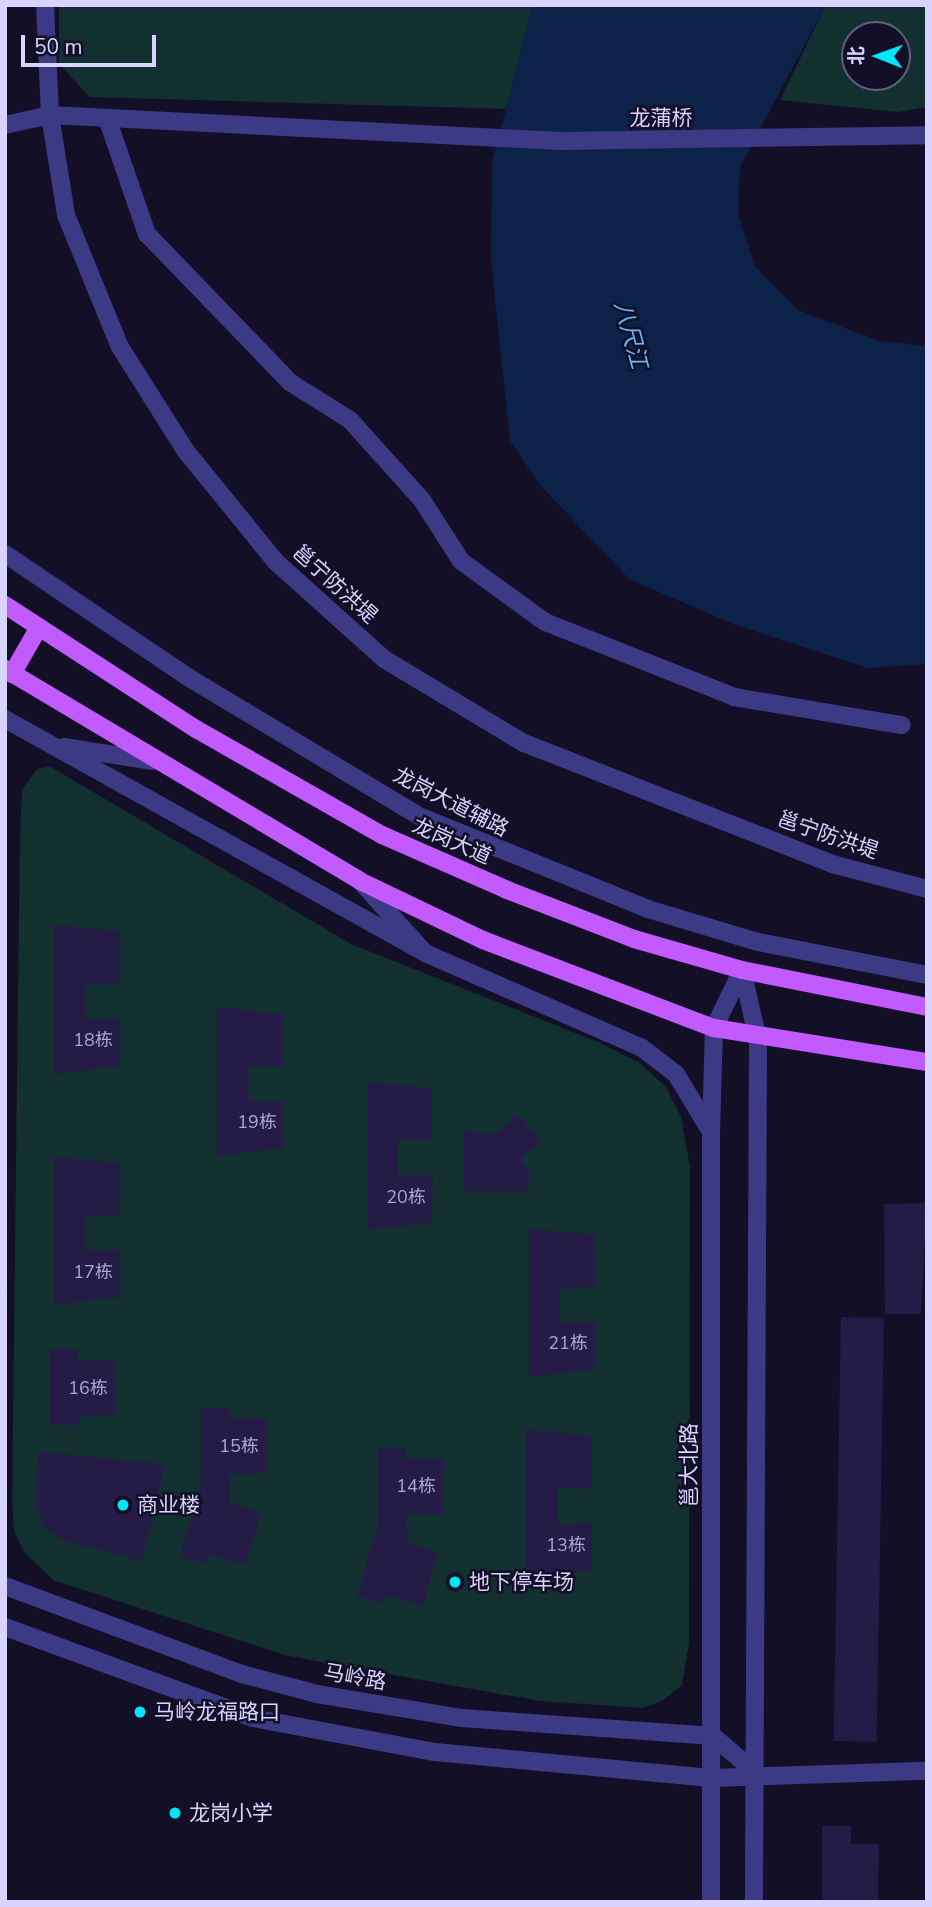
<!DOCTYPE html>
<meta charset="utf-8">
<style>
body{margin:0}
#map{position:relative;width:932px;height:1907px;overflow:hidden;background:#130f26;font-family:"Nunito Sans","Noto Sans SC",sans-serif}
div>[style]{position:absolute}
.green>*{inset:0;background:#12302f}
.water>*{inset:0;background:#0c2248}
.building>*{inset:0;background:#241b47;transform-origin:0 0}
.minor>*{height:18px;margin:-9px;padding:0 9px;transform-origin:9px;border-radius:9px;background:#3d3a85}
.major>*{height:18px;margin:-9px;padding:0 9px;transform-origin:9px;border-radius:9px;background:#c25bff}
.dots>*{width:19px;height:19px;translate:-50% -50%;box-sizing:border-box;border:4px solid #130f26;border-radius:50%}
span{translate:-50% -50%;white-space:nowrap;text-align:center;line-height:1.15;-webkit-text-stroke:5px #130f26;paint-order:stroke}
.number-label{font-size:18px;color:#aca6d1}
.number-label span{-webkit-text-stroke-width:0}
.street-label{font-size:21px;color:#d9d4ff}
.poi-label{font-size:21px;color:#d9d4ff}
.left{translate:0 -50%;text-align:left}
.water-label{font-size:23px;color:#62b6ff;font-style:italic}
.frame{position:absolute;inset:0;border:7px solid #d9d4ff;pointer-events:none}
.north{position:absolute;left:841px;top:21px;width:70px;height:70px;box-sizing:border-box;background:#130f26;border:2px solid #625e7d;border-radius:50%;rotate:271deg;font-size:19px;font-weight:700;line-height:28px;text-align:center;color:#d9d4ff}
.north::after{content:'';display:block;margin:auto;width:24px;height:32px;background:#00e5ff;clip-path:polygon(50% 0,100% 100%,50% 72%,0 100%)}
.scale{position:absolute;left:21px;top:35px;width:135px;height:32px;box-sizing:border-box;border:4px solid #d9d4ff;border-top:0;padding-left:9px;font-size:21px;line-height:24px;white-space:nowrap;color:#d9d4ff;-webkit-text-stroke:5px #130f26;paint-order:stroke}
</style>
<div id="map">
<div class="green">
<div style="clip-path:polygon(59px 5px,533px 5px,506px 109px,90px 97px,59px 64px)"></div>
<div style="clip-path:polygon(evenodd,826px 5px,927px 5px,927px 107px,898px 112px,780px 100px,826px 5px,855px 35px,897px 35px,897px 77px,855px 77px,855px 35px)"></div>
<div style="clip-path:polygon(49px 766px,351px 944px,598px 1042px,640px 1063px,666px 1087px,681px 1117px,690px 1167px,689px 1643px,682px 1685px,662px 1701px,642px 1708px,540px 1701px,288px 1656px,53px 1580px,24px 1552px,14px 1531px,12px 1500px,20px 832px,22px 790px,37px 769px)"></div>
</div>
<div class="water">
<div style="clip-path:polygon(533px 5px,826px 5px,740px 167px,738px 214px,755px 266px,798px 310px,879px 341px,927px 346px,927px 664px,868px 668px,733px 624px,629px 579px,540px 485px,510px 441px,491px 260px,492px 163px)"></div>
</div>
<div class="building">
<div style="clip-path:polygon(54px 925px,120px 931px,120px 984px,85px 984px,85px 1019px,120px 1019px,120px 1066px,54px 1074px)"></div>
<div style="clip-path:polygon(217px 1007px,283px 1014px,283px 1066px,249px 1066px,249px 1101px,283px 1101px,283px 1148px,217px 1156px)"></div>
<div style="clip-path:polygon(367px 1082px,432px 1088px,432px 1140px,398px 1140px,398px 1175px,433px 1175px,432px 1222px,367px 1230px)"></div>
<div style="clip-path:polygon(517px 1114px,541px 1141px,520px 1160px,529px 1170px,529px 1191px,464px 1191px,464px 1130px,495px 1135px)"></div>
<div style="clip-path:polygon(54px 1157px,120px 1163px,119px 1215px,85px 1215px,85px 1250px,120px 1250px,120px 1297px,54px 1305px)"></div>
<div style="clip-path:polygon(927px 1203px,921px 1314px,885px 1314px,884px 1204px)"></div>
<div style="clip-path:polygon(529px 1229px,595px 1235px,595px 1287px,560px 1287px,560px 1322px,595px 1322px,595px 1369px,529px 1377px)"></div>
<div style="left:841px;top:1317px;width:43px;height:424px;rotate:1deg"></div>
<div style="clip-path:polygon(50px 1350px,78px 1350px,78px 1361px,116px 1361px,116px 1415px,79px 1416px,79px 1425px,50px 1425px)"></div>
<div style="clip-path:polygon(201px 1408px,229px 1408px,229px 1418px,267px 1418px,267px 1473px,230px 1474px,230px 1503px,261px 1512px,246px 1565px,210px 1555px,208px 1564px,180px 1556px,201px 1483px)"></div>
<div style="clip-path:polygon(526px 1430px,592px 1436px,592px 1489px,558px 1488px,558px 1524px,592px 1523px,592px 1570px,526px 1579px)"></div>
<div style="clip-path:polygon(378px 1448px,406px 1448px,406px 1459px,444px 1458px,444px 1514px,406px 1514px,407px 1543px,438px 1552px,423px 1606px,387px 1595px,385px 1604px,357px 1596px,378px 1525px)"></div>
<div style="clip-path:polygon(38px 1452px,165px 1464px,142px 1561px,62px 1540px,43px 1527px,36px 1505px)"></div>
<div style="clip-path:polygon(822px 1826px,851px 1826px,851px 1844px,879px 1844px,878px 1902px,822px 1902px)"></div>
</div>
<div class="minor">
<div style="left:45px;top:5px;width:110px;rotate:87.4deg"></div>
<div style="left:50px;top:115px;width:101px;rotate:80.9deg"></div>
<div style="left:66px;top:215px;width:143px;rotate:67.8deg"></div>
<div style="left:120px;top:347px;width:122px;rotate:57.7deg"></div>
<div style="left:185px;top:450px;width:144px;rotate:50.9deg"></div>
<div style="left:276px;top:562px;width:145px;rotate:41.9deg"></div>
<div style="left:384px;top:659px;width:163px;rotate:31deg"></div>
<div style="left:524px;top:743px;width:331px;rotate:21.4deg"></div>
<div style="left:832px;top:864px;width:98px;rotate:14.7deg"></div>
<div style="left:108px;top:121px;width:120px;rotate:71deg"></div>
<div style="left:147px;top:234px;width:207px;rotate:46deg"></div>
<div style="left:291px;top:383px;width:70px;rotate:32.1deg"></div>
<div style="left:350px;top:420px;width:108px;rotate:48deg"></div>
<div style="left:422px;top:500px;width:72px;rotate:57.4deg"></div>
<div style="left:461px;top:561px;width:104px;rotate:36deg"></div>
<div style="left:545px;top:622px;width:203px;rotate:21.6deg"></div>
<div style="left:734px;top:697px;width:170px;rotate:9.5deg"></div>
<div style="left:5px;top:125px;width:46px;rotate:-12.5deg"></div>
<div style="left:50px;top:115px;width:511px;rotate:2.92deg"></div>
<div style="left:560px;top:141px;width:367px;rotate:-0.9deg"></div>
<div style="left:5px;top:554px;width:224px;rotate:33.9deg"></div>
<div style="left:191px;top:679px;width:266px;rotate:31deg"></div>
<div style="left:419px;top:816px;width:247px;rotate:22.1deg"></div>
<div style="left:648px;top:909px;width:115px;rotate:16.7deg"></div>
<div style="left:758px;top:942px;width:172px;rotate:11deg"></div>
<div style="left:5px;top:719px;width:481px;rotate:29.1deg"></div>
<div style="left:64px;top:747px;width:89px;rotate:9deg"></div>
<div style="left:361px;top:882px;width:96px;rotate:48deg"></div>
<div style="left:425px;top:953px;width:237px;rotate:23.6deg"></div>
<div style="left:642px;top:1048px;width:43px;rotate:37.4deg"></div>
<div style="left:676px;top:1074px;width:62px;rotate:58.9deg"></div>
<div style="left:742px;top:970px;width:72px;rotate:77.1deg"></div>
<div style="left:758px;top:1040px;width:862px;rotate:90.27deg"></div>
<div style="left:5px;top:1586px;width:253px;rotate:20.4deg"></div>
<div style="left:242px;top:1674px;width:78px;rotate:14.9deg"></div>
<div style="left:317px;top:1694px;width:147px;rotate:9.4deg"></div>
<div style="left:462px;top:1718px;width:252px;rotate:4.1deg"></div>
<div style="left:5px;top:1627px;width:264px;rotate:20.1deg"></div>
<div style="left:253px;top:1718px;width:185px;rotate:10.6deg"></div>
<div style="left:435px;top:1752px;width:277px;rotate:5.4deg"></div>
<div style="left:711px;top:1778px;width:216px;rotate:-1.9deg"></div>
<div style="left:713px;top:1736px;width:55px;rotate:40.6deg"></div>
<div style="left:711px;top:1902px;width:768px;rotate:-90deg"></div>
<div style="left:711px;top:1134px;width:106px;rotate:-88.4deg"></div>
<div style="left:714px;top:1028px;width:64px;rotate:-64.2deg"></div>
</div>
<div class="major">
<div style="left:5px;top:605px;width:228px;rotate:33deg"></div>
<div style="left:196px;top:729px;width:214px;rotate:29.7deg"></div>
<div style="left:382px;top:835px;width:137px;rotate:23.7deg"></div>
<div style="left:507px;top:890px;width:136px;rotate:21.1deg"></div>
<div style="left:634px;top:939px;width:112px;rotate:16deg"></div>
<div style="left:742px;top:970px;width:189px;rotate:11.3deg"></div>
<div style="left:5px;top:669px;width:413px;rotate:30.8deg"></div>
<div style="left:360px;top:881px;width:136px;rotate:25.6deg"></div>
<div style="left:483px;top:940px;width:247px;rotate:20.9deg"></div>
<div style="left:714px;top:1028px;width:216px;rotate:9.1deg"></div>
<div style="left:12px;top:674px;width:54px;rotate:-60.1deg"></div>
</div>
<div class="dots">
<div style="left:123px;top:1505px;background:#00e5ff"></div>
<div style="left:455px;top:1582px;background:#00e5ff"></div>
<div style="left:140px;top:1712px;background:#00e5ff"></div>
<div style="left:175px;top:1813px;background:#00e5ff"></div>
</div>
<div class="number-label">
<span style="left:93px;top:1040px">18栋</span>
<span style="left:257px;top:1122px">19栋</span>
<span style="left:406px;top:1197px">20栋</span>
<span style="left:93px;top:1272px">17栋</span>
<span style="left:568px;top:1343px">21栋</span>
<span style="left:88px;top:1388px">16栋</span>
<span style="left:239px;top:1446px">15栋</span>
<span style="left:416px;top:1486px">14栋</span>
<span style="left:566px;top:1545px">13栋</span>
</div>
<div class="street-label">
<span style="left:661px;top:118px">龙蒲桥</span>
<span style="left:335px;top:584px;rotate:42deg">邕宁防洪堤</span>
<span style="left:451px;top:802px;rotate:27deg">龙岗大道辅路</span>
<span style="left:828px;top:835px;rotate:19deg">邕宁防洪堤</span>
<span style="left:452px;top:841px;rotate:24deg">龙岗大道</span>
<span style="left:689px;top:1465px;rotate:-90deg">邕大北路</span>
<span style="left:355px;top:1677px;rotate:10deg">马岭路</span>
</div>
<div class="poi-label">
<span class="left" style="left:137px;top:1505px">商业楼</span>
<span class="left" style="left:469px;top:1582px">地下停车场</span>
<span class="left" style="left:154px;top:1712px">马岭龙福路口</span>
<span class="left" style="left:189px;top:1813px">龙岗小学</span>
</div>
<div class="water-label">
<span style="left:630px;top:335px;rotate:75deg">八尺江</span>
</div>
<div class="frame"></div>
<div class="north">北</div>
<div class="scale">50 m</div>
</div>
